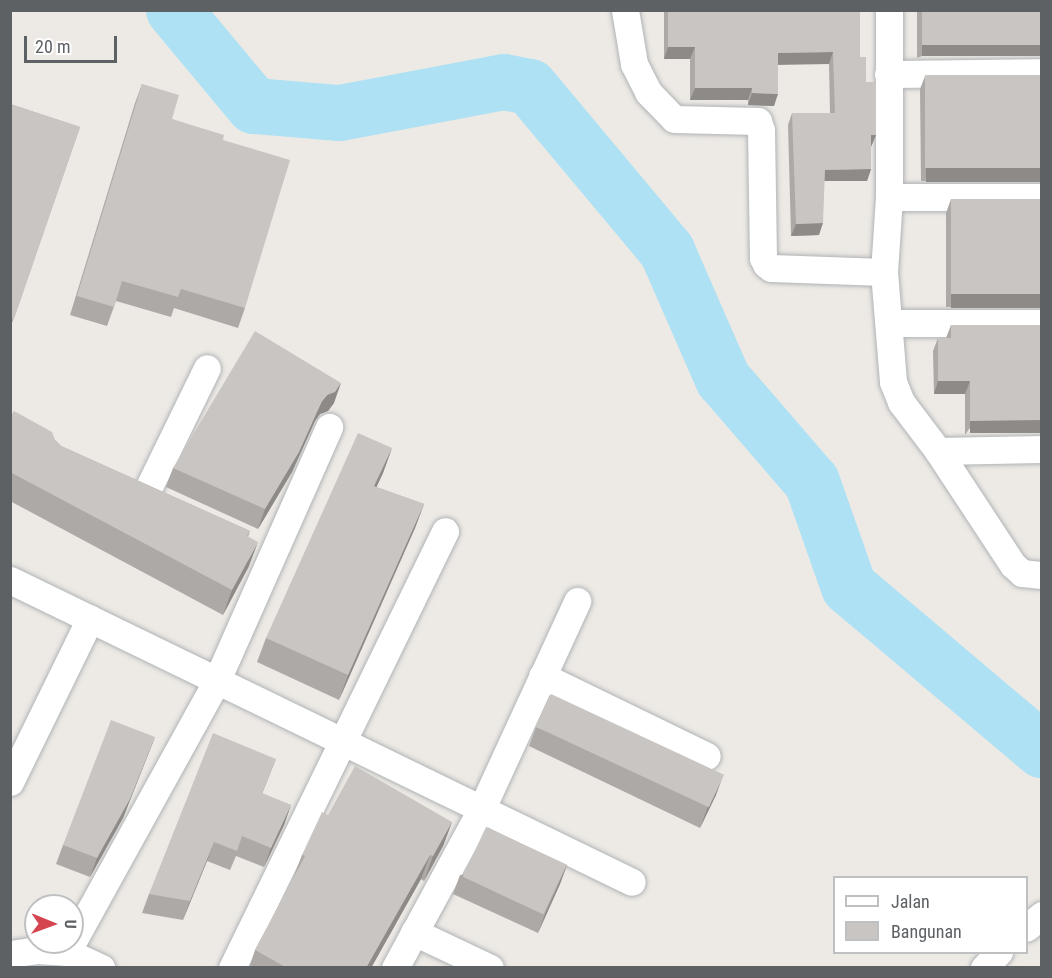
<!DOCTYPE html>
<style>
body{margin:0}
#map{position:relative;width:1052px;height:978px;overflow:hidden;background:#edeae5;font-family:"Roboto Condensed",sans-serif}
div>[style]{position:absolute}
.river>*{height:56px;margin:-28px;padding:0 28px;transform-origin:28px;border-radius:28px;background:#aee1f4}
.roads{filter:drop-shadow(0 0 2px #b0b3b6) drop-shadow(0 0 2px #b0b3b6)}
.street>*{height:27px;margin:-13.5px;padding:0 13.5px;transform-origin:13.5px;border-radius:13.5px;background:#fff}
.wall>*{inset:0;background:#ada9a7}
.shaded-wall>*{inset:0;background:#8d8a88;transform-origin:0 0}
.building>*{inset:0;background:#c9c5c2;transform-origin:0 0}
span{translate:-50% -50%;white-space:nowrap;text-align:center;line-height:1.15;-webkit-text-stroke:6px #fff;paint-order:stroke}
.frame{position:absolute;inset:0;border:12px solid #5d6164;pointer-events:none}
.legend{position:absolute;left:833px;top:876px;width:195px;height:78px;box-sizing:border-box;background:#fff;border:2px solid #bec0c1;margin:0;padding:8px 10px;list-style:none;font-size:18px;color:#5d6164}
.legend li{display:flex;align-items:center;gap:12px;height:30px}
.legend b{width:30px;border:2px solid #bec0c1}
.north{position:absolute;left:24px;top:894px;width:60px;height:60px;box-sizing:border-box;background:#fff;border:2px solid #bec0c1;border-radius:50%;rotate:91deg;font-size:16px;font-weight:700;line-height:24px;text-align:center;color:#5d6164}
.north::after{content:'';display:block;margin:auto;width:21px;height:27px;background:#d44550;clip-path:polygon(50% 0,100% 100%,50% 72%,0 100%)}
.scale{position:absolute;left:24px;top:36px;width:93px;height:27px;box-sizing:border-box;border:3px solid #5d6164;border-top:0;padding-left:8px;font-size:18px;line-height:21px;white-space:nowrap;color:#5d6164;-webkit-text-stroke:4px #fff;paint-order:stroke}
</style>
<div id="map">
<div class="river">
<div style="left:174px;top:10px;width:125px;rotate:50.2deg"></div>
<div style="left:254px;top:106px;width:86px;rotate:4.7deg"></div>
<div style="left:340px;top:113px;width:167px;rotate:-10.7deg"></div>
<div style="left:504px;top:82px;width:26px;rotate:11deg"></div>
<div style="left:530px;top:87px;width:214px;rotate:50.1deg"></div>
<div style="left:667px;top:251px;width:140px;rotate:66.4deg"></div>
<div style="left:723px;top:379px;width:136px;rotate:49.2deg"></div>
<div style="left:812px;top:482px;width:111px;rotate:70.6deg"></div>
<div style="left:849px;top:587px;width:253px;rotate:40.2deg"></div>
</div>
<div class="roads">
<div class="street">
<div style="left:625px;top:10px;width:55px;rotate:80.5deg"></div>
<div style="left:634px;top:64px;width:31px;rotate:63deg"></div>
<div style="left:648px;top:92px;width:37px;rotate:46deg"></div>
<div style="left:674px;top:119px;width:84px;rotate:1.4deg"></div>
<div style="left:758px;top:121px;width:9px;rotate:72deg"></div>
<div style="left:761px;top:130px;width:128px;rotate:89.1deg"></div>
<div style="left:763px;top:258px;width:7px;rotate:63deg"></div>
<div style="left:766px;top:264px;width:6px;rotate:39deg"></div>
<div style="left:771px;top:268px;width:113px;rotate:2deg"></div>
<div style="left:889px;top:10px;width:187px;rotate:90deg"></div>
<div style="left:889px;top:197px;width:75px;rotate:93.8deg"></div>
<div style="left:884px;top:272px;width:110px;rotate:85.3deg"></div>
<div style="left:893px;top:382px;width:22px;rotate:68deg"></div>
<div style="left:901px;top:402px;width:61px;rotate:52.9deg"></div>
<div style="left:938px;top:451px;width:136px;rotate:56.7deg"></div>
<div style="left:1013px;top:565px;width:12px;rotate:42deg"></div>
<div style="left:1022px;top:573px;width:20px;rotate:6deg"></div>
<div style="left:888px;top:74px;width:154px;rotate:-0.7deg"></div>
<div style="left:889px;top:197px;width:153px"></div>
<div style="left:890px;top:323px;width:152px"></div>
<div style="left:938px;top:451px;width:104px;rotate:-1.1deg"></div>
<div style="left:145px;top:495px;width:141px;rotate:-64deg"></div>
<div style="left:10px;top:580px;width:691px;rotate:25.9deg"></div>
<div style="left:542px;top:676px;width:183px;rotate:25.9deg"></div>
<div style="left:10px;top:782px;width:182px;rotate:-63.9deg"></div>
<div style="left:1026px;top:928px;width:21px;rotate:-39deg"></div>
<div style="left:414px;top:932px;width:84px;rotate:25.3deg"></div>
<div style="left:67px;top:952px;width:311px;rotate:-61.1deg"></div>
<div style="left:217px;top:680px;width:277px;rotate:-66.1deg"></div>
<div style="left:10px;top:954px;width:27px;rotate:-8deg"></div>
<div style="left:37px;top:950px;width:30px;rotate:4deg"></div>
<div style="left:67px;top:952px;width:38px;rotate:25deg"></div>
<div style="left:232px;top:968px;width:486px;rotate:-64deg"></div>
<div style="left:395px;top:968px;width:182px;rotate:-61.5deg"></div>
<div style="left:482px;top:808px;width:228px;rotate:-65.3deg"></div>
<div style="left:984px;top:968px;width:22px;rotate:-47deg"></div>
</div>
</div>
<div class="wall">
<div style="clip-path:polygon(664px 10px,860px 10px,860px 57px,876px 135px,871px 146px,871px 169px,867px 181px,824px 181px,819px 235px,791px 236px,788px 125px,792px 113px,830px 113px,829px 64px,778px 64px,774px 106px,748px 105px,748px 100px,690px 100px,690px 59px,664px 59px)"></div>
<div style="clip-path:polygon(917px 10px,1041px 10px,917px 58px)"></div>
<div style="clip-path:polygon(925px 76px,1041px 181px,921px 181px,920px 89px)"></div>
<div style="clip-path:polygon(142px 84px,172px 119px,223px 140px,245px 308px,238px 328px,174px 308px,171px 317px,116px 301px,107px 326px,70px 315px,135px 103px)"></div>
<div style="clip-path:polygon(10px 104px,80px 127px,10px 329px)"></div>
<div style="clip-path:polygon(951px 199px,1041px 199px,1041px 307px,946px 307px,946px 213px)"></div>
<div style="clip-path:polygon(951px 325px,1041px 325px,965px 435px,965px 394px,934px 394px,933px 351px,938px 338px,946px 338px)"></div>
<div style="clip-path:polygon(334px 403px,328px 411px,320px 414px,315px 421px,292px 472px,258px 529px,166px 487px,173px 468px)"></div>
<div style="clip-path:polygon(10px 417px,55px 440px,61px 446px,250px 531px,248px 537px,249px 566px,223px 615px,10px 501px)"></div>
<div style="clip-path:polygon(392px 448px,383px 473px,376px 487px,424px 504px,415px 528px,339px 700px,257px 662px,266px 638px)"></div>
<div style="clip-path:polygon(536px 727px,716px 795px,700px 828px,529px 746px)"></div>
<div style="clip-path:polygon(155px 737px,123px 818px,90px 877px,56px 864px,63px 845px)"></div>
<div style="clip-path:polygon(276px 759px,262px 794px,291px 805px,284px 825px,264px 867px,236px 856px,230px 870px,207px 861px,183px 920px,142px 913px,149px 894px)"></div>
<div style="clip-path:polygon(328px 815px,452px 822px,443px 846px,424px 881px,421px 879px,371px 968px,249px 968px,255px 950px,293px 879px,302px 855px)"></div>
<div style="clip-path:polygon(567px 865px,560px 884px,538px 933px,453px 894px,460px 875px)"></div>
</div>
<div class="shaded-wall">
<div style="left:1041px;top:43px;width:13px;height:119px;rotate:90deg"></div>
<div style="clip-path:polygon(668px 47px,695px 47px,690px 59px,664px 59px)"></div>
<div style="clip-path:polygon(833px 52px,829px 64px,774px 65px,778px 53px)"></div>
<div style="clip-path:polygon(695px 88px,752px 88px,748px 100px,690px 100px)"></div>
<div style="clip-path:polygon(752px 93px,778px 94px,774px 106px,748px 105px)"></div>
<div style="clip-path:polygon(871px 135px,876px 135px,871px 147px)"></div>
<div style="left:926px;top:168px;width:115px;height:14px"></div>
<div style="clip-path:polygon(871px 169px,867px 181px,820px 181px,825px 170px)"></div>
<div style="clip-path:polygon(823px 223px,819px 235px,791px 236px,796px 224px)"></div>
<div style="left:951px;top:294px;width:90px;height:14px"></div>
<div style="clip-path:polygon(938px 381px,970px 381px,965px 394px,934px 394px)"></div>
<div style="clip-path:polygon(341px 383px,334px 403px,328px 411px,320px 414px,315px 421px,292px 472px,258px 529px,265px 509px,322px 401px,327px 395px)"></div>
<div style="left:1041px;top:420px;width:13px;height:71px;rotate:90deg"></div>
<div style="clip-path:polygon(392px 448px,383px 473px,366px 510px,374px 486px)"></div>
<div style="clip-path:polygon(424px 504px,415px 528px,339px 700px,348px 675px)"></div>
<div style="clip-path:polygon(258px 542px,249px 566px,223px 615px,232px 590px)"></div>
<div style="clip-path:polygon(155px 737px,123px 818px,90px 877px,97px 858px)"></div>
<div style="clip-path:polygon(723px 776px,716px 795px,700px 828px,707px 809px)"></div>
<div style="clip-path:polygon(291px 805px,284px 825px,264px 867px,271px 848px)"></div>
<div style="clip-path:polygon(452px 822px,443px 846px,424px 881px,433px 856px)"></div>
<div style="clip-path:polygon(214px 842px,207px 861px,183px 920px,190px 901px)"></div>
<div style="clip-path:polygon(430px 855px,421px 879px,371px 968px,366px 968px)"></div>
<div style="clip-path:polygon(567px 865px,560px 884px,538px 933px,545px 914px)"></div>
</div>
<div class="building">
<div style="clip-path:polygon(668px 10px,860px 10px,860px 57px,866px 57px,866px 82px,876px 82px,876px 135px,871px 135px,871px 169px,825px 170px,823px 223px,796px 224px,792px 113px,835px 113px,833px 52px,778px 53px,778px 94px,752px 93px,752px 88px,695px 88px,695px 47px,668px 47px)"></div>
<div style="left:922px;top:10px;width:119px;height:35px"></div>
<div style="left:1041px;top:75px;width:93px;height:116px;rotate:90deg"></div>
<div style="clip-path:polygon(142px 84px,179px 95px,172px 119px,224px 135px,223px 140px,290px 160px,245px 308px,181px 289px,178px 297px,122px 281px,114px 307px,77px 296px)"></div>
<div style="clip-path:polygon(10px 104px,80px 127px,14px 319px,10px 318px)"></div>
<div style="left:951px;top:199px;width:90px;height:95px"></div>
<div style="clip-path:polygon(951px 325px,1041px 325px,1041px 420px,970px 421px,970px 381px,938px 381px,938px 338px,951px 338px)"></div>
<div style="clip-path:polygon(255px 331px,341px 383px,335px 392px,327px 395px,322px 401px,299px 452px,265px 509px,173px 468px)"></div>
<div style="clip-path:polygon(14px 411px,52px 432px,55px 440px,61px 446px,250px 531px,247px 536px,258px 542px,232px 590px,10px 472px,10px 417px)"></div>
<div style="clip-path:polygon(358px 433px,392px 448px,374px 486px,424px 504px,348px 675px,266px 638px)"></div>
<div style="left:551px;top:694px;width:191px;height:36px;rotate:25deg"></div>
<div style="clip-path:polygon(111px 720px,155px 737px,130px 799px,97px 858px,63px 845px)"></div>
<div style="clip-path:polygon(213px 733px,276px 759px,262px 793px,291px 805px,271px 848px,242px 836px,237px 851px,214px 842px,190px 901px,149px 894px)"></div>
<div style="clip-path:polygon(355px 766px,452px 822px,433px 856px,430px 855px,366px 968px,287px 968px,255px 950px,305px 856px,302px 855px,322px 812px,328px 815px)"></div>
<div style="left:486px;top:827px;width:89px;height:55px;rotate:25deg"></div>
</div>
<div class="frame"></div>
<ul class="legend">
<li><b style="height:8px;background:#fff"></b>Jalan</li>
<li><b style="height:16px;background:#c9c5c2"></b>Bangunan</li>
</ul>
<div class="north">U</div>
<div class="scale">20 m</div>
</div>
